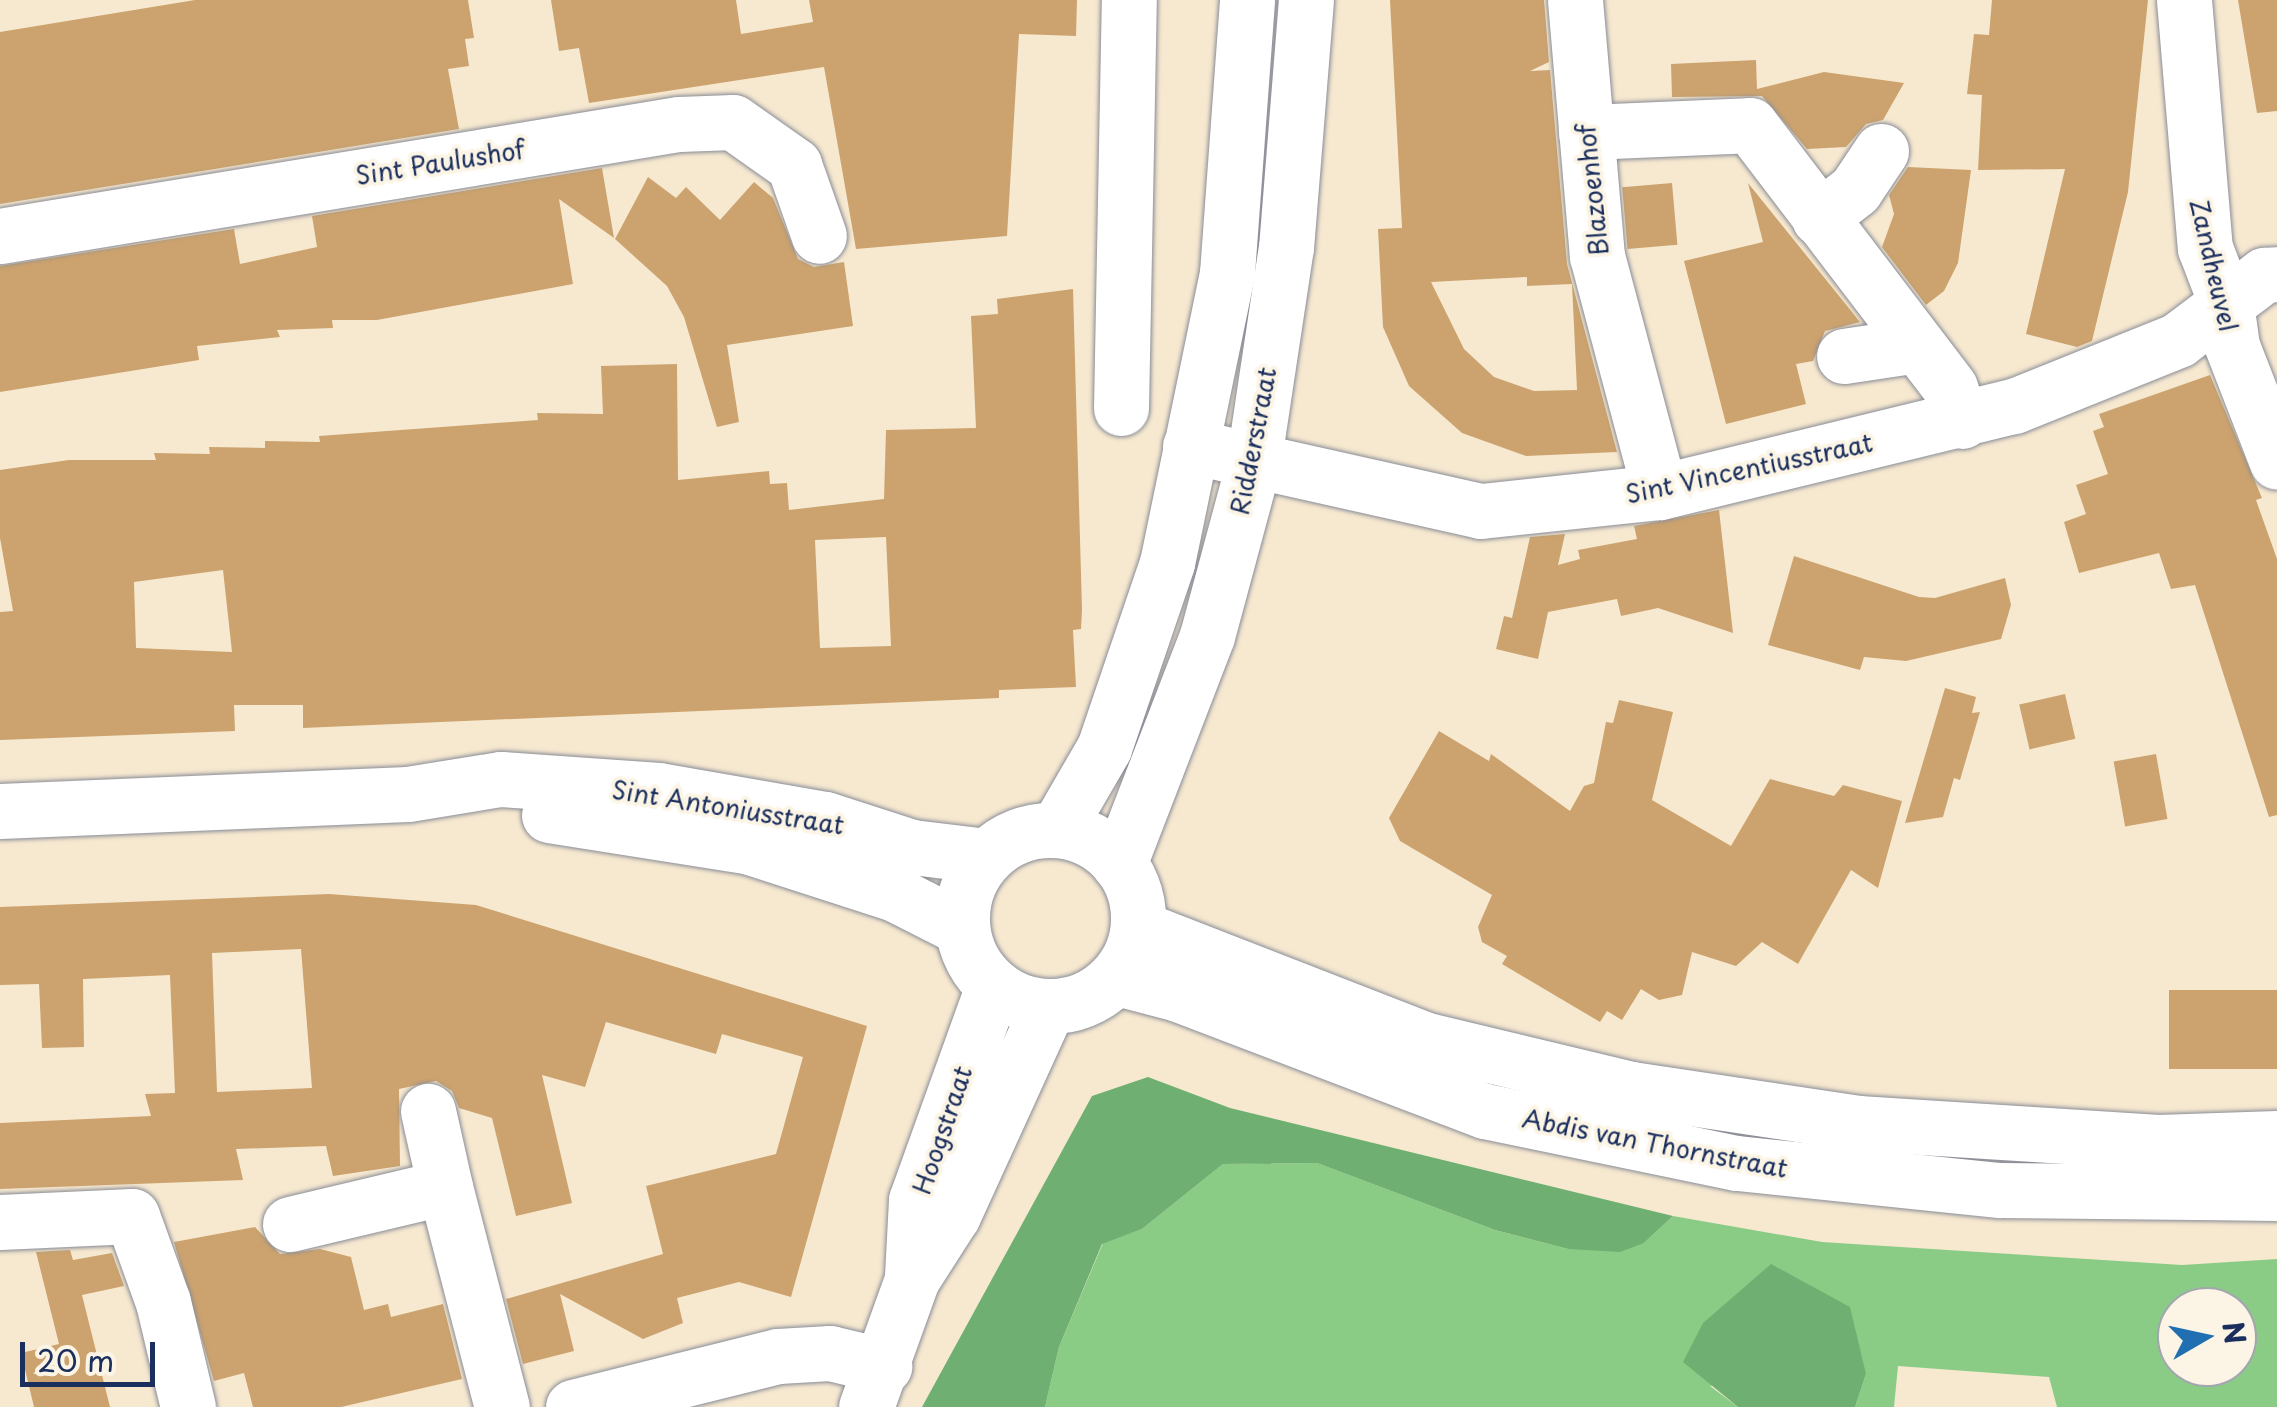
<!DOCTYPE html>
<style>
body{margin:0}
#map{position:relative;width:2277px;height:1407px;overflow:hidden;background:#f7e9d0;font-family:"Playpen Sans",sans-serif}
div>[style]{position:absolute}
.green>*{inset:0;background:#8acc85}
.forest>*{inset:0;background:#6fb072}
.building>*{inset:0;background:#cca36e;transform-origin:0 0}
.roads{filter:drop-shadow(0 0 2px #898c97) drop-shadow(0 0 2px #898c97)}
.minor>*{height:55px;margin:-27.5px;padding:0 27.5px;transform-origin:27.5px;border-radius:27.5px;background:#fff}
.major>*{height:55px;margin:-27.5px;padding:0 27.5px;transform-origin:27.5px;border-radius:27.5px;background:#fff}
.major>.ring{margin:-27.5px;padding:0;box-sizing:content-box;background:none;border:55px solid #fff;border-radius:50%}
span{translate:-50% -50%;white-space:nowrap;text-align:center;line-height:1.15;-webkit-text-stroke:8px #fcf5e5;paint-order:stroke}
.street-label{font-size:25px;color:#1b2f5e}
.north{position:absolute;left:2157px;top:1287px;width:100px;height:100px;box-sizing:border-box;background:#fcf5e5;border:2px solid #a2a6af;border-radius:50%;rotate:81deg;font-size:28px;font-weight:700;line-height:40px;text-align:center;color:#1b2f5e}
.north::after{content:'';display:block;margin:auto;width:35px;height:45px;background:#1f6fb2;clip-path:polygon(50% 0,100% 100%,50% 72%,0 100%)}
.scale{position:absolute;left:20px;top:1342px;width:135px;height:45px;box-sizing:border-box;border:5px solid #1b2f5e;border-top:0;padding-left:12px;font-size:30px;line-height:35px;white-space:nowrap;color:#1b2f5e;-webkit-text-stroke:8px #fcf5e5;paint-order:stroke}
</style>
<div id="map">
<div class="green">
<div style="clip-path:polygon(evenodd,1317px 1163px,1495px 1230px,1568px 1249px,1644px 1243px,1673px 1216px,1822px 1242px,2182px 1265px,2277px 1259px,2277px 1407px,2057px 1407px,2049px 1377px,1898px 1366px,1894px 1407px,1855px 1407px,1866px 1374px,1710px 1386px,1738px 1407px,1045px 1407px,1059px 1347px,1103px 1243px,1142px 1229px,1223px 1164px,1317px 1163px,2177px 1307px,2237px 1307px,2237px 1367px,2177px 1367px,2177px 1307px)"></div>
</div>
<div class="forest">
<div style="clip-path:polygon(1148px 1077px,1230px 1108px,1673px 1216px,1644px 1243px,1620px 1252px,1568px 1249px,1495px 1230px,1317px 1163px,1223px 1164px,1142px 1229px,1102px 1244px,1059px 1347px,1045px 1407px,922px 1407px,1092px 1096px)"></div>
<div style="clip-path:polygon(1771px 1264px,1850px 1307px,1866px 1374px,1855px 1407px,1738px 1407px,1683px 1362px,1703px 1323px)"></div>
</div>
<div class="building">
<div style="clip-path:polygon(195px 0,468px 0,474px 38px,465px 39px,469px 66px,448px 69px,459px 129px,0 204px,0 32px)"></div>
<div style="clip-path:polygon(551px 0,736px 0,741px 34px,813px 22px,809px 0,1077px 0,1076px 36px,1019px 34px,1007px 236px,856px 249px,824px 67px,589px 103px,579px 48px,559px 51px)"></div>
<div style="clip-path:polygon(evenodd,1390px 0,1544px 0,1549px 62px,1530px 71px,1550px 70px,1567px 264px,1617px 452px,1526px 456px,1462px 433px,1409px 386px,1383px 327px,1378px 229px,1402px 228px,1390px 0,1527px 277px,1527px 286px,1572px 284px,1577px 390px,1534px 391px,1494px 377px,1464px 349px,1431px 282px,1527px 277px)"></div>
<div style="clip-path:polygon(1992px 0,2148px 0,2128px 192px,2092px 341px,2077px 347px,2026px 334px,2065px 169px,1978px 170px,1982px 95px,1967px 94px,1974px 34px,1989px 35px)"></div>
<div style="clip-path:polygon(2238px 0,2277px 0,2277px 111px,2257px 113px)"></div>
<div style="clip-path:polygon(1756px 60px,1757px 89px,1824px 72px,1904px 83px,1883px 120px,1866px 124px,1846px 147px,1807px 149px,1762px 96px,1672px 97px,1671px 64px)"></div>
<div style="clip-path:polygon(1908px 167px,1971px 170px,1958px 263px,1944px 291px,1926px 305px,1882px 247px,1894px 214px,1889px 195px)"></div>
<div style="clip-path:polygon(602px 168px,614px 238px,559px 199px,573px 284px,377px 320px,332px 320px,333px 328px,277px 330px,280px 337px,197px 346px,199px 360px,0 392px,0 266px,234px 229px,240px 264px,317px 247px,312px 216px)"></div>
<div style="clip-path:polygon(648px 177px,676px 198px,686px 187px,720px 220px,754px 182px,773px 198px,798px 259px,814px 267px,844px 262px,853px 326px,727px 345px,739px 422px,717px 427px,684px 317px,667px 286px,615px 239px)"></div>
<div style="left:1672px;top:183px;width:62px;height:50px;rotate:85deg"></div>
<div style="clip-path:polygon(1748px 183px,1860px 322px,1825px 331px,1813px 361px,1796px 364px,1806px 404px,1726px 424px,1684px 261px,1763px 242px)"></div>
<div style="clip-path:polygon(evenodd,1073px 289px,1082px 610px,1081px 629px,1073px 630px,1076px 687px,999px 690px,999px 698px,303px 728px,303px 705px,234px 705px,235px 731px,0 740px,0 612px,13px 611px,0 538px,0 470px,69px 460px,156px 460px,154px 453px,210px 454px,209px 447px,265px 448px,265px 441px,320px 442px,319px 436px,538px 420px,537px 413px,603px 414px,601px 366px,677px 364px,678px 480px,769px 471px,770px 484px,787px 483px,789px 510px,884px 499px,886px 430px,976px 428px,971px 316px,998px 314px,997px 299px,1073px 289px,886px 537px,891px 646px,820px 648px,815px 540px,886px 537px,1073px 289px,223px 570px,232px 652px,136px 648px,134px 582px,223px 570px)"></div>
<div style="clip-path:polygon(2210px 375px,2262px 498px,2256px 500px,2277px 559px,2277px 815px,2269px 817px,2195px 585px,2171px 589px,2159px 553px,2079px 573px,2064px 522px,2086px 514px,2076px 485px,2108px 474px,2093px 431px,2104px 427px,2099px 414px)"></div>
<div style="clip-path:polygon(1719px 510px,1733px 633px,1658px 608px,1621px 616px,1617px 599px,1548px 612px,1538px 659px,1496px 649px,1504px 616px,1512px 618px,1530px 537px,1565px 534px,1558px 565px,1580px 559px,1578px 550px,1637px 539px,1634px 526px)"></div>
<div style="clip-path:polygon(1794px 556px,1919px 597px,1935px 598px,2005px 578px,2011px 605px,2001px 639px,1906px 661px,1864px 657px,1860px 670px,1768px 645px)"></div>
<div style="clip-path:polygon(1945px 688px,1976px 697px,1972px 713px,1980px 712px,1960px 780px,1954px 778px,1943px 817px,1905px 823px)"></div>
<div style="left:2065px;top:694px;width:46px;height:47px;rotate:77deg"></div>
<div style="clip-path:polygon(1619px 700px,1673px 712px,1652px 800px,1731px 846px,1770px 779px,1834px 796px,1843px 785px,1902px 801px,1878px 888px,1851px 870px,1798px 964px,1762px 942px,1736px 966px,1692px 952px,1682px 995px,1659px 1000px,1641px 989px,1622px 1020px,1607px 1011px,1600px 1022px,1502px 964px,1507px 956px,1482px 942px,1478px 927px,1492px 895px,1400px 841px,1389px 818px,1439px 731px,1489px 761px,1491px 754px,1570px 811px,1584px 786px,1594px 783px,1606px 722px,1613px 723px)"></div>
<div style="left:2156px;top:754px;width:66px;height:43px;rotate:80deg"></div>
<div style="clip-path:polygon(evenodd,329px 894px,476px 905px,867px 1026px,791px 1297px,739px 1282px,677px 1298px,683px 1323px,643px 1339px,560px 1294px,574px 1351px,523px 1364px,506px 1299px,663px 1254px,646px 1186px,776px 1154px,803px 1057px,722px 1034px,716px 1054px,606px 1022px,585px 1087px,542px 1075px,572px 1203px,516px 1216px,492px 1118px,459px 1108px,452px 1091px,436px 1081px,399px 1089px,400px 1166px,333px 1176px,326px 1146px,236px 1149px,243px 1180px,0 1189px,0 1123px,151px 1116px,145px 1094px,175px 1093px,170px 975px,83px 979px,84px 1047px,42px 1048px,39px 984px,0 985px,0 907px,329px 894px,301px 949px,312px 1088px,217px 1092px,212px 953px,301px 949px)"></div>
<div style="left:2277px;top:990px;width:79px;height:108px;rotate:90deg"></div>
<div style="clip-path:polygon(255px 1227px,280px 1254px,320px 1249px,351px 1257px,364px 1310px,388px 1304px,391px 1317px,443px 1304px,462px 1379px,341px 1407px,253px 1407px,244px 1373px,214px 1381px,174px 1242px)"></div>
<div style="clip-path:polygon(70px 1250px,73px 1260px,112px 1253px,124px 1286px,82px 1295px,110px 1407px,34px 1407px,21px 1353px,59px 1344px,36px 1252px)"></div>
</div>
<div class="roads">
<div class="minor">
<div style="left:1575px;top:0;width:257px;rotate:85.1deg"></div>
<div style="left:1597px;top:256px;width:244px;rotate:75.1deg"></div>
<div style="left:2184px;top:0;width:249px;rotate:85.2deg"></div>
<div style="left:2205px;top:248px;width:59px;rotate:69.1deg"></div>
<div style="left:2226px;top:303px;width:43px;rotate:82.1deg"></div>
<div style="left:2232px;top:346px;width:124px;rotate:68.8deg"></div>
<div style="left:1586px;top:132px;width:164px;rotate:-2.4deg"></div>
<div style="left:1750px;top:125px;width:330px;rotate:52.7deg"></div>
<div style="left:1950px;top:388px;width:35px;rotate:70deg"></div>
<div style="left:1819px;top:218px;width:46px;rotate:-37.9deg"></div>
<div style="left:1855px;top:190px;width:47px;rotate:-56.3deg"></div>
<div style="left:0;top:236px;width:688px;rotate:-9.37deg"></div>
<div style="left:679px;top:124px;width:54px;rotate:-2.1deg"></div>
<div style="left:733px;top:122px;width:75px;rotate:35.2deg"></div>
<div style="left:794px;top:165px;width:75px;rotate:70.6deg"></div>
<div style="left:1844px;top:356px;width:74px;rotate:-8.6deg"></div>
<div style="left:1121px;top:408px;width:408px;rotate:-88.9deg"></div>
<div style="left:1190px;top:446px;width:298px;rotate:12.6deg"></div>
<div style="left:1481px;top:511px;width:180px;rotate:-6.1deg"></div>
<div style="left:1660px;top:492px;width:364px;rotate:-13.7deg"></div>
<div style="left:2014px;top:406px;width:177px;rotate:-21.9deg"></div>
<div style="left:2178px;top:340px;width:108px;rotate:-37.1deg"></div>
<div style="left:2264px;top:275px;width:13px;rotate:-4deg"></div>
<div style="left:1057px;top:829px;width:94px;rotate:-59.9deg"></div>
<div style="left:1104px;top:748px;width:195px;rotate:-71.2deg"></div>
<div style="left:1167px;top:563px;width:296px;rotate:-78.3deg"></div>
<div style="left:1227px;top:273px;width:274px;rotate:-85.8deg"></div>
<div style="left:1119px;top:864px;width:244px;rotate:-68.9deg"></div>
<div style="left:1207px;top:636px;width:177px;rotate:-74.9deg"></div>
<div style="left:1253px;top:465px;width:219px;rotate:-81.4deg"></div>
<div style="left:1286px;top:248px;width:249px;rotate:-85.4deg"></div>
<div style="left:445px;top:1187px;width:227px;rotate:75.5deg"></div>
<div style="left:0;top:1222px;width:132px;rotate:-2.6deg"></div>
<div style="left:132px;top:1216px;width:91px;rotate:70.2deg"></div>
<div style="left:163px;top:1302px;width:108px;rotate:76.6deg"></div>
<div style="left:290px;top:1224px;width:159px;rotate:-13.4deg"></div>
<div style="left:445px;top:1187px;width:78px;rotate:-102.6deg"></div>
<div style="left:912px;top:1276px;width:76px;rotate:-87deg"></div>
<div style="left:916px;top:1200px;width:227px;rotate:-70.2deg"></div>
<div style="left:573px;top:1407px;width:211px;rotate:-14deg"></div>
<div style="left:778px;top:1356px;width:52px;rotate:-3.3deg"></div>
<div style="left:830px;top:1353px;width:56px;rotate:13.5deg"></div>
<div style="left:866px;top:1407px;width:136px;rotate:-70.2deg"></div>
<div style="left:912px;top:1279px;width:76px;rotate:-57.4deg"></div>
<div style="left:953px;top:1215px;width:229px;rotate:-65.5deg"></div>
</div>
<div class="major">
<div style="left:0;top:811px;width:408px;rotate:-2.4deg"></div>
<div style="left:408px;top:794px;width:94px;rotate:-9.2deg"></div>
<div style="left:501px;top:779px;width:158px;rotate:4deg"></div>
<div style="left:659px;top:790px;width:169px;rotate:9.9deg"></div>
<div style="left:825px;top:819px;width:91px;rotate:17.8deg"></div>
<div style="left:912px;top:847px;width:75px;rotate:6.9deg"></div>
<div style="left:549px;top:815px;width:204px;rotate:9deg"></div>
<div style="left:750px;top:847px;width:152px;rotate:18deg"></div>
<div style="left:895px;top:894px;width:75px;rotate:26.9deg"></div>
<div class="ring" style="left:962px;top:830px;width:121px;height:121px"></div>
<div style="left:1139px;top:928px;width:309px;rotate:21.3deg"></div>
<div style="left:1427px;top:1040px;width:210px;rotate:13.5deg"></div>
<div style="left:1631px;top:1089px;width:230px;rotate:8.5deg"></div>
<div style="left:1858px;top:1123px;width:301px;rotate:3.6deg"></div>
<div style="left:2158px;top:1142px;width:119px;rotate:-1.9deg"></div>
<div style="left:1117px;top:978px;width:63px;rotate:14.7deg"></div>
<div style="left:1178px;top:994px;width:329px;rotate:20.9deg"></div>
<div style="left:1485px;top:1111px;width:257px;rotate:11.7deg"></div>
<div style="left:1737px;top:1163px;width:264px;rotate:5.9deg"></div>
<div style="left:2000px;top:1190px;width:277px;rotate:0.6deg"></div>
</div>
</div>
<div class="street-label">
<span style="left:440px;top:162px;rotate:-9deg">Sint Paulushof</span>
<span style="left:1592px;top:190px;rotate:-96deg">Blazoenhof</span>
<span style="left:2214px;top:265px;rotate:77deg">Zandheuvel</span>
<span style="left:1253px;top:441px;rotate:-79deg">Ridderstraat</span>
<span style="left:1749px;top:468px;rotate:-12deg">Sint Vincentiusstraat</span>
<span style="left:728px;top:807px;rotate:9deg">Sint Antoniusstraat</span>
<span style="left:942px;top:1130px;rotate:-71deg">Hoogstraat</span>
<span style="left:1655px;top:1143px;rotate:11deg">Abdis van Thornstraat</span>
</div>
<div class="north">N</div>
<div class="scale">20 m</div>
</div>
